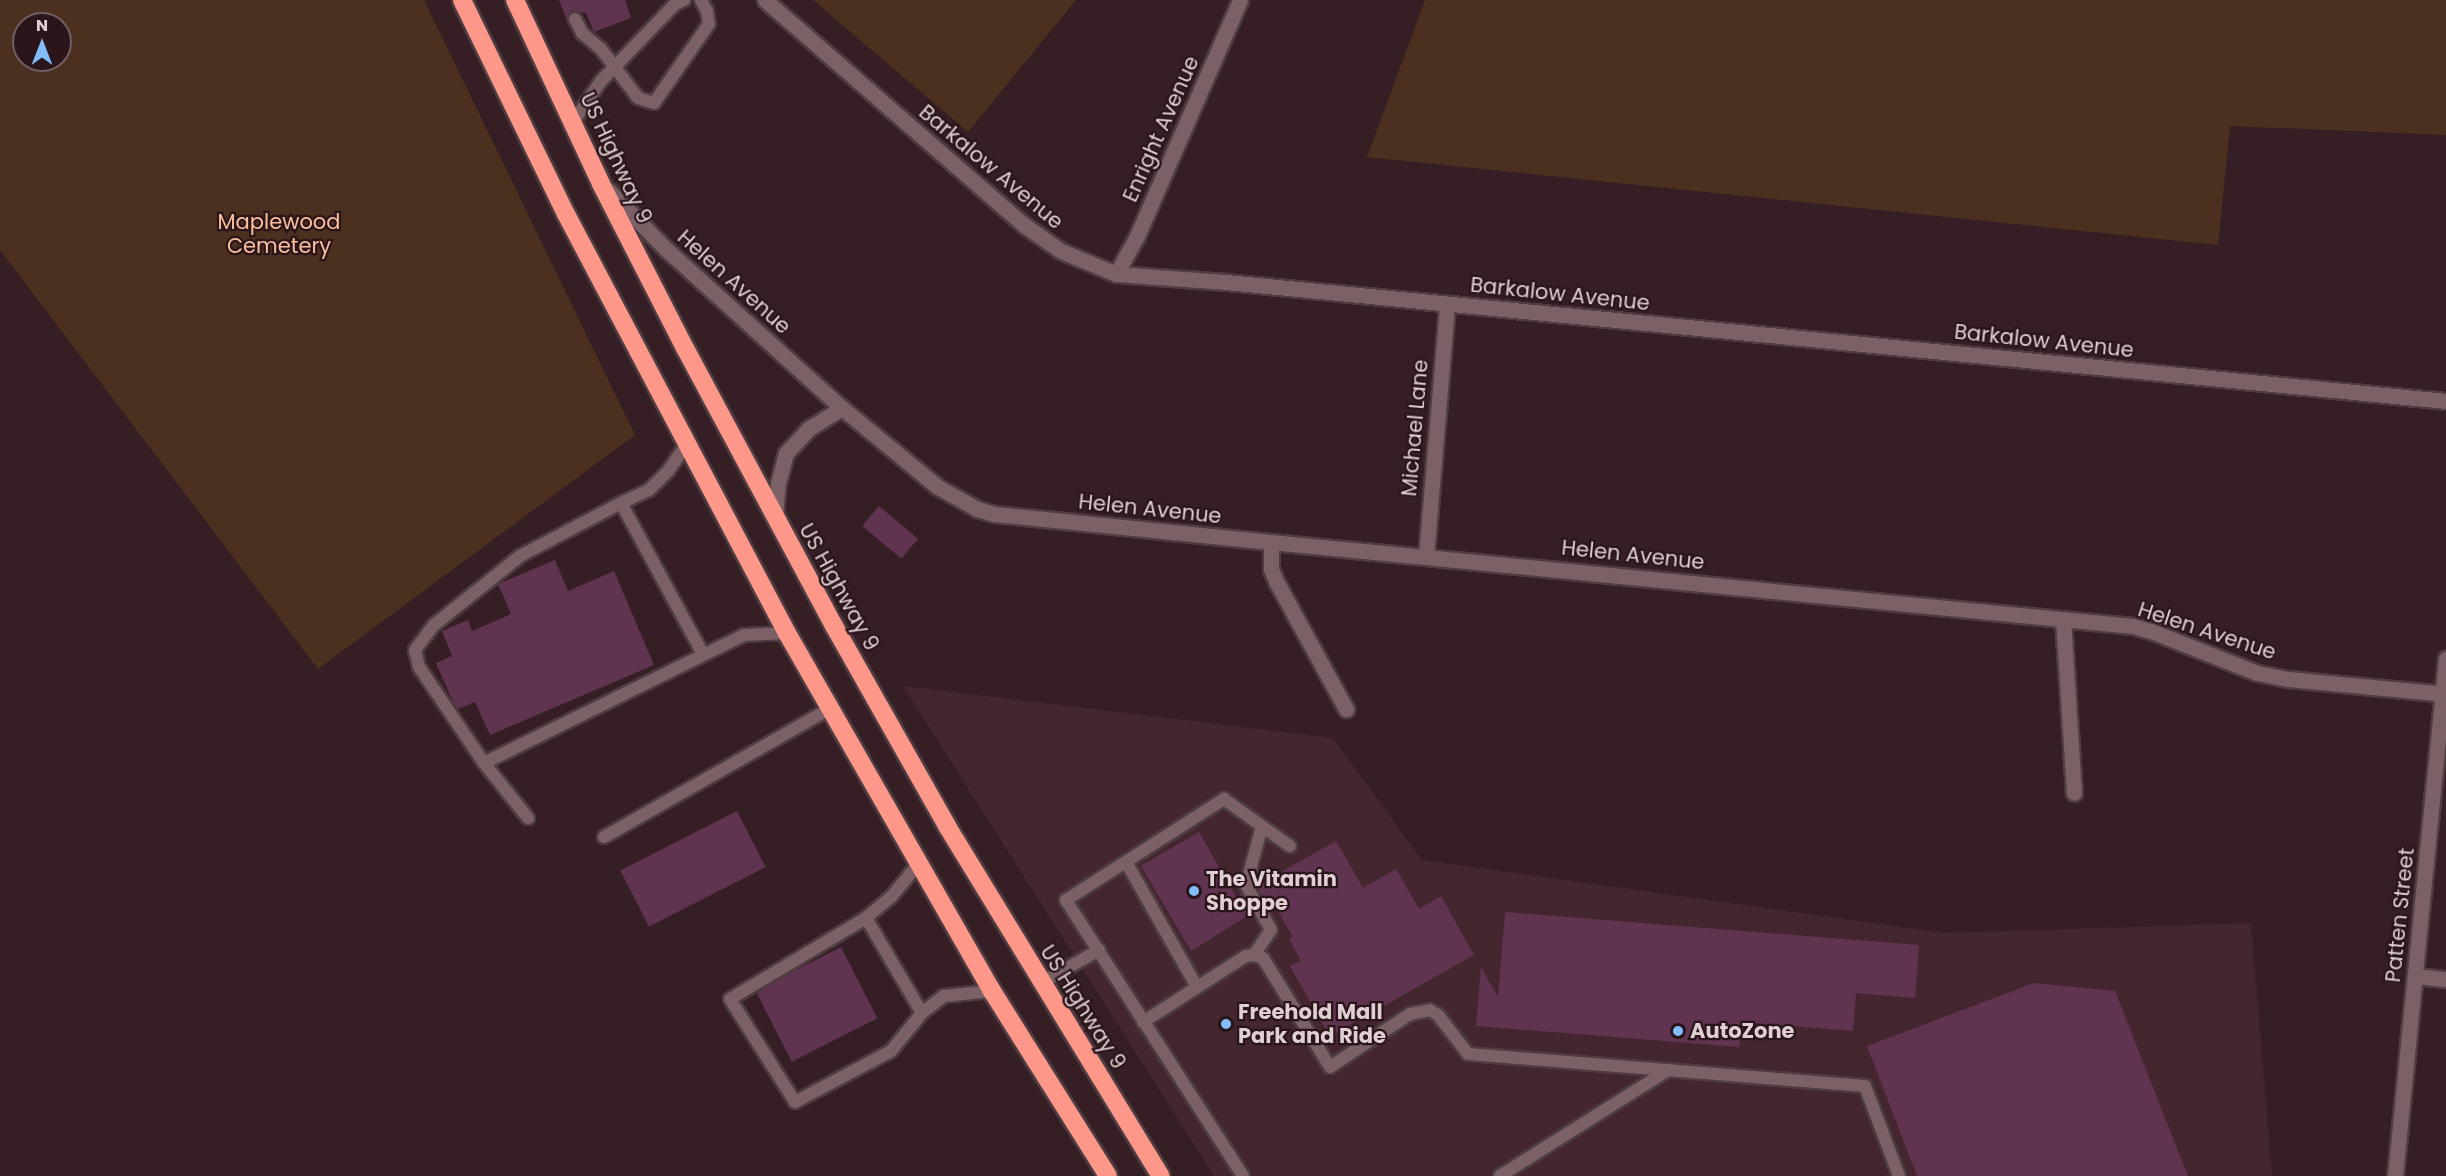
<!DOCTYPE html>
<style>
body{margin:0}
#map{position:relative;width:2446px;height:1176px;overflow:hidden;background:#351f24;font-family:Poppins,sans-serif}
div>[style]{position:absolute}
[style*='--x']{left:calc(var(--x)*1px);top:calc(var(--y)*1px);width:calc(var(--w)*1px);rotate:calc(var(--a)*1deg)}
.built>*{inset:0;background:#44272e}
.green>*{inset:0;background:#4b2f1f}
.building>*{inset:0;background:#603450;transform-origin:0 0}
.roads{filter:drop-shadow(2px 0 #4e3c40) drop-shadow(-2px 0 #4e3c40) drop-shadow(0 2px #4e3c40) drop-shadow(0 -2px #4e3c40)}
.lane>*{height:12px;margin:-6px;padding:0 6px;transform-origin:6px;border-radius:6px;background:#7b6166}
.street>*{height:15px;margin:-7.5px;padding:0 7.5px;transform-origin:7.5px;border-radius:7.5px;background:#7b6166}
.highway>*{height:18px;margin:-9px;padding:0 9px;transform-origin:9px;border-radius:9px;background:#fc9789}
.dots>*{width:16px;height:16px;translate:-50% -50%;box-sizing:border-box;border:3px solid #2a151a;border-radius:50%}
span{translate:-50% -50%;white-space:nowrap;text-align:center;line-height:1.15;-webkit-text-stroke:4.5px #2a151a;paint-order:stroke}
.street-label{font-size:21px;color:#dfcfd2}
.park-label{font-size:21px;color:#fbbf9d}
.poi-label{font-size:21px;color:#dfcfd2;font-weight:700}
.left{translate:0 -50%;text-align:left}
.north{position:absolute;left:12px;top:12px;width:60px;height:60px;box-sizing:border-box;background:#2a151a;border:2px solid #725f64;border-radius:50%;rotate:0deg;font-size:16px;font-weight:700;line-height:24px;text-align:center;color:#dfcfd2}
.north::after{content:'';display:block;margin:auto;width:21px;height:27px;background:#83bcfb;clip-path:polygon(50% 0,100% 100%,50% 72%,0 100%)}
</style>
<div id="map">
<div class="built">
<div style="clip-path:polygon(903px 686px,1333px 738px,1422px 860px,1944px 933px,2251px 923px,2272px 1176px,1214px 1176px)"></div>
</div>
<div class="green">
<div style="clip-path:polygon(evenodd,0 0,424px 0,635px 435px,318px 669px,0 250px,0 0,24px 24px,60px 24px,60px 60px,24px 60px,24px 24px)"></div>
<div style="clip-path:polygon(813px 0,1076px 0,968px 132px)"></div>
<div style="clip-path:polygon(1425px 0,2446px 0,2446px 135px,2230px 126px,2218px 245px,1367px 157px)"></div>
</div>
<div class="building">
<div style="clip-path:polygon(559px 0,625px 0,631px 18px,594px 32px,586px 13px,572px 11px,567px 21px)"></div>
<div style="left:879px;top:506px;width:51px;height:26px;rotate:40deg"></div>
<div style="clip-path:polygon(555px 560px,568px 591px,614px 571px,654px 665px,490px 735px,475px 702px,458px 709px,454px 704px,436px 663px,452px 656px,442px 631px,468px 620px,472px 631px,511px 614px,498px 584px)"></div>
<div style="left:737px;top:811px;width:63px;height:131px;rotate:63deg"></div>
<div style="clip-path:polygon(1199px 832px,1236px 897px,1241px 894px,1252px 913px,1191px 951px,1141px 866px)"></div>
<div style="clip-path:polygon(1336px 841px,1363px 888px,1396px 869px,1419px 909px,1441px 896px,1474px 955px,1330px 1036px,1290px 966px,1301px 961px,1289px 939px,1293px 937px,1272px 901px,1266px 904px,1256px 886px)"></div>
<div style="clip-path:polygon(1505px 912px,1919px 945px,1915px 998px,1856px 993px,1853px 1031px,1741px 1022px,1739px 1047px,1476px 1026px,1481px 967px,1498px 997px)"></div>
<div style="left:841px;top:947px;width:80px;height:96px;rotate:63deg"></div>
<div style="clip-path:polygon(2034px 983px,2115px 991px,2188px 1176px,1917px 1176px,1867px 1046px)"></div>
</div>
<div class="roads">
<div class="lane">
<div style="--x:575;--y:19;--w:16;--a:63"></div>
<div style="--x:582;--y:33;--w:25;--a:40"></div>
<div style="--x:601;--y:49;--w:61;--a:52.9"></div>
<div style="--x:638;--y:98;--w:17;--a:17"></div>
<div style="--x:654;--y:103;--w:96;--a:-55.2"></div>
<div style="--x:709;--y:24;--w:13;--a:-99"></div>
<div style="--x:707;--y:11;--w:13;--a:-119"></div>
<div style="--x:574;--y:121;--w:48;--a:-56"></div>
<div style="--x:601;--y:81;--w:107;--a:-46.1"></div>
<div style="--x:675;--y:4;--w:10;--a:-24"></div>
<div style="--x:621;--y:503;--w:31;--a:-25"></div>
<div style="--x:649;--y:490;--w:27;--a:-45"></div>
<div style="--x:668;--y:471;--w:32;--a:-55"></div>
<div style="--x:484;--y:763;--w:290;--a:-26.2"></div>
<div style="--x:744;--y:635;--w:43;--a:-2.7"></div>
<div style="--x:528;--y:818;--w:70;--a:-128.7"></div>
<div style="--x:484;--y:763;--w:116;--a:-124.1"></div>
<div style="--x:419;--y:667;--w:17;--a:-103"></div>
<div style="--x:415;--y:650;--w:31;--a:-53"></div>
<div style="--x:434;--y:625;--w:110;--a:-38.7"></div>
<div style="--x:520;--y:556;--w:114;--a:-27.7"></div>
<div style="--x:621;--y:503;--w:172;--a:61.5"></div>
<div style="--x:604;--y:837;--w:259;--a:-29.6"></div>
<div style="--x:1126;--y:862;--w:144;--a:60.4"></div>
<div style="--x:919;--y:863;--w:43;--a:129.3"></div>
<div style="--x:892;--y:896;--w:34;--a:140"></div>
<div style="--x:866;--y:918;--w:158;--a:149.2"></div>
<div style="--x:730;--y:999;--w:122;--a:57.7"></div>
<div style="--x:795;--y:1102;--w:109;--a:-28"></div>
<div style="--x:891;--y:1051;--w:49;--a:-50.8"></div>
<div style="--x:922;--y:1013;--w:28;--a:-38"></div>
<div style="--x:944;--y:996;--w:48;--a:-5.9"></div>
<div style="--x:866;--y:918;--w:110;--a:59.5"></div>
<div style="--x:1254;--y:955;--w:30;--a:-56"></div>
<div style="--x:1271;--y:930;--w:51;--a:-119.1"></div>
<div style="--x:1246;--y:885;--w:61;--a:-74.8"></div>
<div style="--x:1041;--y:983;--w:67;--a:-29.6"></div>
<div style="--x:1143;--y:1022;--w:122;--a:-32.7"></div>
<div style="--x:1246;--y:956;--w:8;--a:-7"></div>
<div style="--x:1254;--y:955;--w:9;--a:18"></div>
<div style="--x:1263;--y:958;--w:128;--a:58.4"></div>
<div style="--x:1330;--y:1067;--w:96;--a:-33.5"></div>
<div style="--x:1410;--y:1014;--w:20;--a:-11"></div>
<div style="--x:1430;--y:1010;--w:9;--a:32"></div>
<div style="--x:1438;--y:1015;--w:49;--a:52.4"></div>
<div style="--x:1468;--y:1054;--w:398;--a:4.6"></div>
<div style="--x:1865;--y:1086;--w:96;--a:69.3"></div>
<div style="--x:1243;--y:1176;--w:328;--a:-122.7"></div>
<div style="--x:1066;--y:900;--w:188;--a:-32.6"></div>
<div style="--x:1224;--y:799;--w:81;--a:35.5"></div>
<div style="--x:1500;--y:1176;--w:199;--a:-32.2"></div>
</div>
<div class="street">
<div style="--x:765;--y:0;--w:343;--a:41"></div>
<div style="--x:1024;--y:225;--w:45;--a:35.1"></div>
<div style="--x:1061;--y:251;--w:60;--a:22.7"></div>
<div style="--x:1116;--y:274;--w:110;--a:4.2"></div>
<div style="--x:1226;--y:282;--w:1226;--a:5.57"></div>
<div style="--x:608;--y:190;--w:86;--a:45.5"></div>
<div style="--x:668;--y:251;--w:234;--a:42.1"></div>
<div style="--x:842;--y:408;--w:124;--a:39.5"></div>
<div style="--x:938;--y:487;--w:45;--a:29.4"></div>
<div style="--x:977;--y:509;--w:19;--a:16"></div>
<div style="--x:995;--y:514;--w:277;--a:5.8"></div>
<div style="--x:1271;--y:542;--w:866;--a:5.57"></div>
<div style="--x:2133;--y:626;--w:19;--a:16"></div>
<div style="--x:2151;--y:631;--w:114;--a:21.6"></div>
<div style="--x:2257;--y:673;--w:32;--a:11"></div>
<div style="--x:2288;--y:679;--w:159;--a:5.4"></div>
<div style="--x:1116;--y:274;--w:43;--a:-61.1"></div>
<div style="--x:1137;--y:236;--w:257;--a:-66.4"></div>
<div style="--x:775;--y:516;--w:33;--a:-85"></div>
<div style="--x:778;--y:483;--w:31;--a:-75"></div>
<div style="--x:786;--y:453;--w:33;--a:-47"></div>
<div style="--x:808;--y:429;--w:40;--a:-32"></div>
<div style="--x:1271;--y:542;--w:27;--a:90"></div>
<div style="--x:1271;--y:569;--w:15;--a:67"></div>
<div style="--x:1277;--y:583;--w:144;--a:61.3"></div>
<div style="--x:1426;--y:556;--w:253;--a:-85.2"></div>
<div style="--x:2063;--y:619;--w:174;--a:86.4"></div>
<div style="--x:2415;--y:976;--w:31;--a:6"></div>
<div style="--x:2395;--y:1176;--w:520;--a:-84.37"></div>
</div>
<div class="highway">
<div style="--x:462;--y:0;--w:238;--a:64.1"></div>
<div style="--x:566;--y:214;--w:474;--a:62.2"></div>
<div style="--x:787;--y:633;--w:413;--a:60.2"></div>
<div style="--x:992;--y:991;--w:218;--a:57.9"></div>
<div style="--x:515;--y:0;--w:203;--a:64.9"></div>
<div style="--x:601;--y:184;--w:186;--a:62.9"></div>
<div style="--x:686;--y:350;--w:313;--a:61.8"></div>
<div style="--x:834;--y:626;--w:230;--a:60.5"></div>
<div style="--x:947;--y:826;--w:410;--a:58.6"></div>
</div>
</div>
<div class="dots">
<div style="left:1194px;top:891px;background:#83bcfb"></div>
<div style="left:1226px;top:1024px;background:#83bcfb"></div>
<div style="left:1678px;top:1031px;background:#83bcfb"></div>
</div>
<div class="street-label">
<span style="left:1161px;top:129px;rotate:-66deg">Enright Avenue</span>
<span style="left:616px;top:158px;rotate:65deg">US Highway 9</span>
<span style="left:991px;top:167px;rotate:40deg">Barkalow Avenue</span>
<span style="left:734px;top:282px;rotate:42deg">Helen Avenue</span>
<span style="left:1560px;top:294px;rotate:6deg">Barkalow Avenue</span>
<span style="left:2044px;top:341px;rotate:6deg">Barkalow Avenue</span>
<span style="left:1415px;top:428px;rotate:-85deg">Michael Lane</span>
<span style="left:1150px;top:509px;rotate:6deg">Helen Avenue</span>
<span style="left:1633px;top:555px;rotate:6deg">Helen Avenue</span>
<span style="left:839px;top:587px;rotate:61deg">US Highway 9</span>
<span style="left:2207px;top:631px;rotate:18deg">Helen Avenue</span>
<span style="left:2400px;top:915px;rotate:-84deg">Patten Street</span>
<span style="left:1083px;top:1007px;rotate:58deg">US Highway 9</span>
</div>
<div class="park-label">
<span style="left:279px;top:234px">Maplewood<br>Cemetery</span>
</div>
<div class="poi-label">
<span class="left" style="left:1206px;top:891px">The Vitamin<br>Shoppe</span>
<span class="left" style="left:1238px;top:1024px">Freehold Mall<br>Park and Ride</span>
<span class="left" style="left:1690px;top:1031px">AutoZone</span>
</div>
<div class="north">N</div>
</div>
